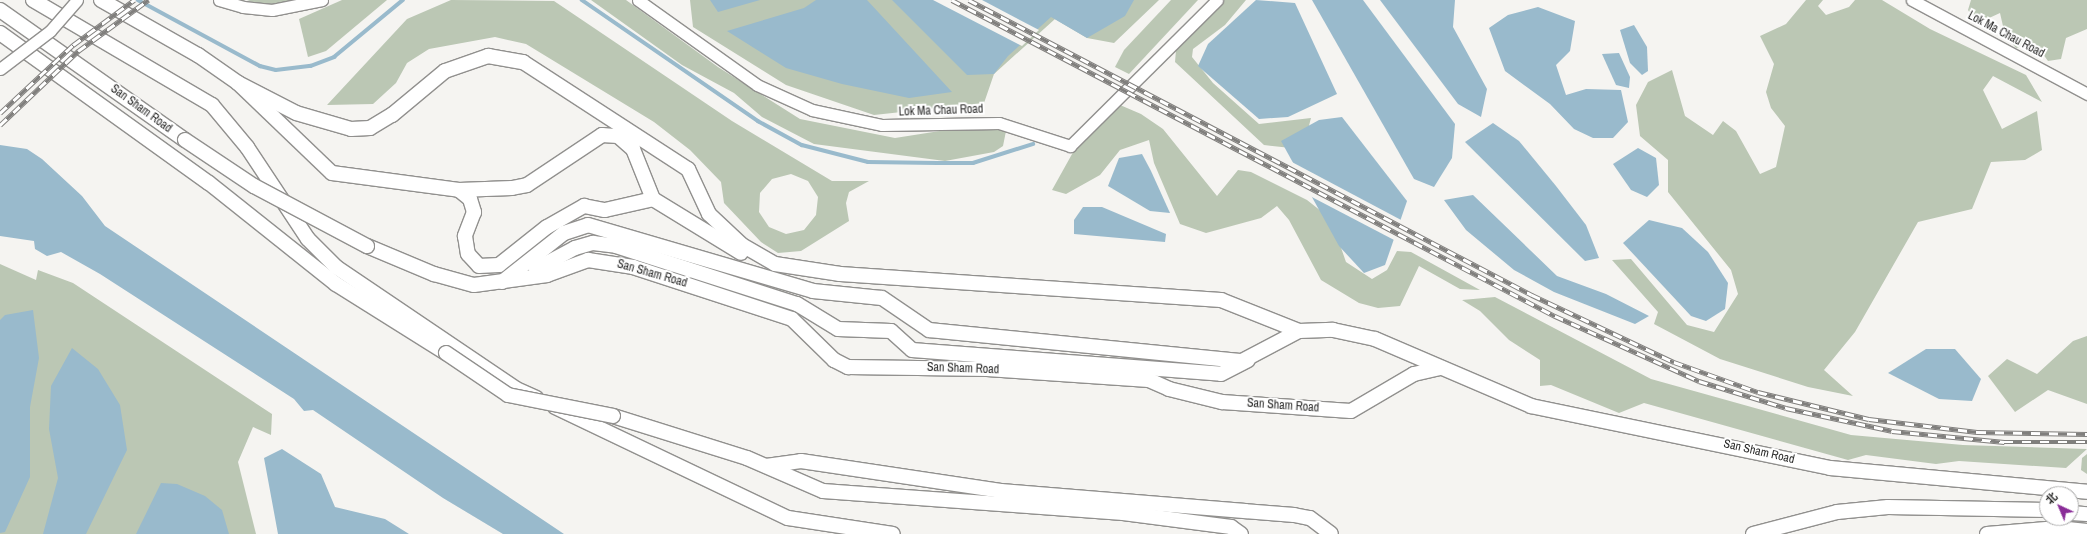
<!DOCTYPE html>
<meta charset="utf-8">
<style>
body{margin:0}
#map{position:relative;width:2087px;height:534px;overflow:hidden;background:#f5f4f1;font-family:"Archivo Narrow","Noto Sans SC",sans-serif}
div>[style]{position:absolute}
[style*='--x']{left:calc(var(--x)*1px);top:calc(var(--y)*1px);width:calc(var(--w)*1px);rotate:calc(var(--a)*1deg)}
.green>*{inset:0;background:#bbc7b4}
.water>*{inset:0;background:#99bacc}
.pier>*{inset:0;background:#f5f4f1}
.stream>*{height:3.5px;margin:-1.75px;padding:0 1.75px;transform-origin:1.75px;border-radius:1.75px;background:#99bacc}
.roads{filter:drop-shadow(1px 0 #91908e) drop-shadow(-1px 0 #91908e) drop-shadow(0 1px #91908e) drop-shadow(0 -1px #91908e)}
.tertiary>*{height:11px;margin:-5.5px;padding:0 5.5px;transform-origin:5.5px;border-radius:5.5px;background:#fff}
.primary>*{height:14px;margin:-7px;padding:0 7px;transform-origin:7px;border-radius:7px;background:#fff}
.rail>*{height:4.5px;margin-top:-2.25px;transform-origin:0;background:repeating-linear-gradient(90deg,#fff 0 9px,#807f7d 0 18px);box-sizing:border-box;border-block:1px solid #807f7d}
.bridges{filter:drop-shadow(1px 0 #91908e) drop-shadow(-1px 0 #91908e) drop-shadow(0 1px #91908e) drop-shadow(0 -1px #91908e)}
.tertiary-bridge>*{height:11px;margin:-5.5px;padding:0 5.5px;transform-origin:5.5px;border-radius:5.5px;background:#fff}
.primary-bridge>*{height:14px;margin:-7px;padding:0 7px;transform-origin:7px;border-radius:7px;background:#fff}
span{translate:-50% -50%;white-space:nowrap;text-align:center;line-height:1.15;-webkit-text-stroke:4px #fff;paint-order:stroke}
.street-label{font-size:12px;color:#2b2b2a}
.north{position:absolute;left:2039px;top:486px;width:40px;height:40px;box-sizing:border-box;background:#fff;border:1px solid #aaa;border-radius:50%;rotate:316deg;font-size:11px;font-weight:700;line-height:16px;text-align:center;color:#2b2b2a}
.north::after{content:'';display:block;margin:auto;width:14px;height:18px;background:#8a2d98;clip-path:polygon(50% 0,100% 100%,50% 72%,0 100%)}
</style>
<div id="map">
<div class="green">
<div style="clip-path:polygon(247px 0,303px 0,264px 6px)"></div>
<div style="clip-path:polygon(342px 0,387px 0,326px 51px,308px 57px,299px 19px)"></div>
<div style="clip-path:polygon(evenodd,451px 0,554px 1px,732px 121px,832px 181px,869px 181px,849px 192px,846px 203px,849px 221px,801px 251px,778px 253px,761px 242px,724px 203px,721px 182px,690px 150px,654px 122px,526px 44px,495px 37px,429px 49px,407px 63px,396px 83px,373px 104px,327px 105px,407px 19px,451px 0,791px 174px,808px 181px,818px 197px,816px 215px,804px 230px,786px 234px,769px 227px,759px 212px,760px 193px,772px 179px,791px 174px)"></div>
<div style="clip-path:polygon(591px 0,626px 0,718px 67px,800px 119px,895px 138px,978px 125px,1006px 131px,1003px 146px,994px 152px,945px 161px,814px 144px,762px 117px,734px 93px,682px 65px)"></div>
<div style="clip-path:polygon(690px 0,1159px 0,1114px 43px,1087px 38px,1055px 19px,994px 74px,984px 103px,874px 115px,786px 85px,693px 27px)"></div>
<div style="clip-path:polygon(1171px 0,1198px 0,1129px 74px,1115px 67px,1124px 50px)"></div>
<div style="clip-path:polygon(1224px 0,1246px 0,1225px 25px,1193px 49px,1192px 57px,1213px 83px,1259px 124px,1311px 118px,1306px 137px,1291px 148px,1264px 145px,1175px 62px,1176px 50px)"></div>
<div style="clip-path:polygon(1806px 0,1823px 0,1818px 6px,1826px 15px,1849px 7px,1855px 0,1882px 0,1930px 29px,2026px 75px,2042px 102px,1993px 76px,1983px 90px,2002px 129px,2037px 111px,2042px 150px,2025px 160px,1991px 162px,1972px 209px,1918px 222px,1855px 332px,1824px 370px,1853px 396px,1808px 387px,1720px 359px,1654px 324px,1658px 312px,1612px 260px,1631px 259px,1687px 325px,1714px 332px,1738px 294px,1731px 270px,1668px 192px,1668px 160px,1640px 136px,1636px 105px,1648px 82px,1672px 70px,1685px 116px,1713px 135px,1723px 121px,1736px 131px,1760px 174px,1776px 167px,1785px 126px,1771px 108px,1766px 92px,1774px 64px,1760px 36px,1786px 24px)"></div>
<div style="clip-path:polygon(1971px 0,2087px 0,2087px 29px,2066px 38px,2061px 59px,2048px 61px,2035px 43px,2016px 48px,2005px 35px,2000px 13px,1976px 24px,1968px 10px)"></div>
<div style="clip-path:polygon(1113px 102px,1141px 114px,1163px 129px,1217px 196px,1238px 170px,1251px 172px,1307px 200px,1331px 219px,1346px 262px,1372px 279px,1387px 270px,1397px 251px,1411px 252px,1480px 290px,1460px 289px,1419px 266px,1400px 306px,1378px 308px,1359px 303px,1321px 280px,1289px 220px,1277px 206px,1261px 218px,1206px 233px,1180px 224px,1154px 163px,1149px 140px,1120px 150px,1100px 175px,1066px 194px,1052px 190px,1091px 120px)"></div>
<div style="clip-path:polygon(0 264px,36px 280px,38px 270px,73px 283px,272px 414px,271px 435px,253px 427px,238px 462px,256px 534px,0 534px)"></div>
<div style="clip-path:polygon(1495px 297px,1651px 379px,1851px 435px,1963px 445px,2087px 449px,2066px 468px,1959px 461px,1936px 464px,1866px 455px,1848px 460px,1644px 403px,1619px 413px,1551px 385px,1540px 386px,1540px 360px,1509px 340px,1480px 311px,1462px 300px)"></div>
<div style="clip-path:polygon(2087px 336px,2087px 404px,2048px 390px,2015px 412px,1988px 376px,2007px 359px,2037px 374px,2073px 341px)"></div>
<div style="clip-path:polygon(2087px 454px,2087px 474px,2081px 470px,2082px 458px)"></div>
</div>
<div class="water">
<div style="clip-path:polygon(710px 0,760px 0,718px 12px)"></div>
<div style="clip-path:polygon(816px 0,867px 0,952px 92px,909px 98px,842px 84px,786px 68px,727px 31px,804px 8px)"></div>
<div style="clip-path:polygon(892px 0,1134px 0,1125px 16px,1087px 38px,1051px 17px,1008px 56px,994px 74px,967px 75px)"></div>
<div style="clip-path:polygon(1256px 0,1295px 3px,1337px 94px,1288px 117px,1259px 119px,1198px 66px,1208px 44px)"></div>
<div style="clip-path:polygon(1312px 0,1363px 0,1455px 124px,1452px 158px,1434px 187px,1414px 179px)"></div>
<div style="clip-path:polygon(1380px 0,1455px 0,1453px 27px,1487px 89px,1481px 117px,1458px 104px)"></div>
<div style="clip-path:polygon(1538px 7px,1575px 21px,1570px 51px,1556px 65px,1566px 95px,1586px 89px,1621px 90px,1628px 122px,1613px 138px,1593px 138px,1574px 129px,1550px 104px,1505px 71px,1489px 28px,1508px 15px)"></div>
<div style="clip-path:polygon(1634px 25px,1647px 47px,1648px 71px,1642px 75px,1630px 63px,1620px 30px)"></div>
<div style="clip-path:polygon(1619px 53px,1630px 77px,1629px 88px,1616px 85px,1602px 54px)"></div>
<div style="clip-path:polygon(1342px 117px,1407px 201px,1385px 265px,1364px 273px,1339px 246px,1281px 141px,1319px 120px)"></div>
<div style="clip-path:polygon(1493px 123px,1519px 141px,1556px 186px,1586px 225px,1599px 258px,1585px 261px,1465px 142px)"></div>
<div style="clip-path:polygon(0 145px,27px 149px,42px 159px,82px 196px,105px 226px,564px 534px,503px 534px,443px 498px,313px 410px,304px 411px,294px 399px,100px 274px,61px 252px,47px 256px,35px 249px,34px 241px,0 236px)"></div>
<div style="clip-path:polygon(1638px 148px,1656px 158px,1659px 185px,1647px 197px,1631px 190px,1613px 164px)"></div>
<div style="clip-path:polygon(1142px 154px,1151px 171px,1170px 213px,1150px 211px,1108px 186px,1119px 158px)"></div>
<div style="clip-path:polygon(1473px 195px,1557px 276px,1606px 294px,1649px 316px,1635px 324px,1554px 292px,1514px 270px,1466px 230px,1444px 200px)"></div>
<div style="clip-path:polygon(1083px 207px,1102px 207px,1166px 234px,1165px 242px,1074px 234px,1074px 220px)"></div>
<div style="clip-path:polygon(1649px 220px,1682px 228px,1708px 252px,1728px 283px,1725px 309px,1706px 321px,1691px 316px,1623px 243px)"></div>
<div style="clip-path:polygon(33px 310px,39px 358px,30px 407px,30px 477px,5px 532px,0 533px,0 320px,5px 315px)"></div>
<div style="clip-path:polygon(72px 348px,98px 369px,120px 405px,127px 450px,86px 534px,43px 534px,58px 478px,49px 429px,51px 386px)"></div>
<div style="clip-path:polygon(1926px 349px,1955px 349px,1981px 379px,1972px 401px,1939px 399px,1888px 373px)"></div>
<div style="clip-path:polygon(282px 449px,321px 474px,335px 507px,385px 519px,409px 534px,278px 534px,264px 458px)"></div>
<div style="clip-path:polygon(161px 483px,177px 484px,205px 496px,222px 510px,229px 534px,136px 534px)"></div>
</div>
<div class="pier">
<div style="clip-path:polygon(933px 0,982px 0,1039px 30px,1022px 46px)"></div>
<div style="clip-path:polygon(1290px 161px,1403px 221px,1396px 241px,1308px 195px)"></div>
</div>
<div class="stream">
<div style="--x:138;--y:0;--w:139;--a:28.4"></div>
<div style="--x:260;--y:66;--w:16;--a:14"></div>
<div style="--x:276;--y:70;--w:35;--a:-7"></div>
<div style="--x:311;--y:66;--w:25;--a:-21"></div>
<div style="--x:334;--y:57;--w:89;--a:-39.6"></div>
<div style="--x:582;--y:0;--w:214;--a:34.5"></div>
<div style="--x:758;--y:121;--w:50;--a:28.6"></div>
<div style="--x:802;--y:145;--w:68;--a:14.4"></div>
<div style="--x:868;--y:162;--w:69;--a:0.8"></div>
<div style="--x:937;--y:163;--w:36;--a:0"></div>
<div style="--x:973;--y:163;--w:63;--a:-17.6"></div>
</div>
<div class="roads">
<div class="tertiary">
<div style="--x:219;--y:0;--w:25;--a:16"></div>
<div style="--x:243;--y:7;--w:29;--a:6"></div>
<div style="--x:272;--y:10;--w:51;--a:-11.3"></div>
<div style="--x:638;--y:0;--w:146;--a:35.5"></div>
<div style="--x:757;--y:85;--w:60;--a:24.4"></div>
<div style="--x:812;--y:110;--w:72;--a:12.1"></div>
<div style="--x:882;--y:125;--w:117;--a:-1"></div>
<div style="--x:999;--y:123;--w:75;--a:17.9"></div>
<div style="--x:1070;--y:146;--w:207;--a:-44.8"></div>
<div style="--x:1912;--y:0;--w:199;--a:28.2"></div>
</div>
<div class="primary">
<div style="--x:33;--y:0;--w:208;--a:30.4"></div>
<div style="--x:212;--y:105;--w:55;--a:50.2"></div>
<div style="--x:247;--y:147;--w:110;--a:56.5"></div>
<div style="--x:308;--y:239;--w:40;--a:45"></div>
<div style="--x:336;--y:267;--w:217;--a:34.1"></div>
<div style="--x:516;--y:389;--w:22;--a:24"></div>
<div style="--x:101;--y:0;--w:112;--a:29.6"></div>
<div style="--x:198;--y:55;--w:49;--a:35"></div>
<div style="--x:238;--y:83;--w:130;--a:43.8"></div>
<div style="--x:332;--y:173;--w:128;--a:7.6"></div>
<div style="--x:459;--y:190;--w:53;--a:-2.2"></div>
<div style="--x:512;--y:188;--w:15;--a:-11"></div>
<div style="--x:527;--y:185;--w:90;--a:-33.7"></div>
<div style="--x:602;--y:135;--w:16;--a:4"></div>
<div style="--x:618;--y:136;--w:20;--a:41"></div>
<div style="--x:633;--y:149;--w:54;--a:68.2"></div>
<div style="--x:0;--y:10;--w:226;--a:35.1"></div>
<div style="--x:0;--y:33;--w:257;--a:35.7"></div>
<div style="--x:209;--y:183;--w:162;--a:38.5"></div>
<div style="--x:336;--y:284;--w:130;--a:32.1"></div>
<div style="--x:238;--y:83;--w:65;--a:27.3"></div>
<div style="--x:296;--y:113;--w:57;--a:16.2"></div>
<div style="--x:351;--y:129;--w:19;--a:-3"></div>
<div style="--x:370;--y:128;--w:26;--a:-31"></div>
<div style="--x:392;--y:115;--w:69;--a:-39.7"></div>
<div style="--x:445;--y:71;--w:46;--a:-19.2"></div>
<div style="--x:488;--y:56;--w:36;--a:10"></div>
<div style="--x:523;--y:62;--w:197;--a:33"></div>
<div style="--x:688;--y:169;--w:50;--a:65"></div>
<div style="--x:709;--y:214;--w:45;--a:43.2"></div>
<div style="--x:742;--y:245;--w:38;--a:30"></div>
<div style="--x:775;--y:264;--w:66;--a:8.7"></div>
<div style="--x:840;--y:274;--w:382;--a:3.9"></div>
<div style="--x:1221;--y:300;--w:84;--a:21.7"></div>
<div style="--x:1299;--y:331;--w:34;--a:-2"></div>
<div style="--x:1333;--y:330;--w:43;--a:12.1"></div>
<div style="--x:1375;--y:339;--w:170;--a:23.2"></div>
<div style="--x:1531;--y:406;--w:305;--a:11.7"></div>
<div style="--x:1830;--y:468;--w:258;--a:5.3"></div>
<div style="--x:459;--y:190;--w:14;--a:39"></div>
<div style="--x:470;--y:199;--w:14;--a:73"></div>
<div style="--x:474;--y:212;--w:26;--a:111"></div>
<div style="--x:465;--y:236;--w:18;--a:81"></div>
<div style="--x:468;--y:254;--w:16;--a:47"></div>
<div style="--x:479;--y:266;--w:20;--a:-3"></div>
<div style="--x:499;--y:265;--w:61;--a:-38.4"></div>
<div style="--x:547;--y:227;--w:43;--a:-29.6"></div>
<div style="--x:584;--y:206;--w:21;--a:11"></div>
<div style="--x:605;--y:210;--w:49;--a:-12.9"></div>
<div style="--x:653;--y:199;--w:103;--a:31.5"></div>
<div style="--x:367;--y:246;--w:73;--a:22.7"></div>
<div style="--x:434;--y:274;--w:41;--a:15.4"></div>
<div style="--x:474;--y:285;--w:74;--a:-7.8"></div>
<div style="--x:547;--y:275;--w:44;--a:-20.1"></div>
<div style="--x:588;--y:260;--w:46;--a:8.8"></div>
<div style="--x:633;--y:267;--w:167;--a:18.1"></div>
<div style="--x:792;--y:319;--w:59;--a:44.3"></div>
<div style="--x:834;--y:360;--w:16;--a:27"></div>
<div style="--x:848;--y:367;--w:139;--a:0.8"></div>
<div style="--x:987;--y:369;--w:162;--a:3.9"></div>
<div style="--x:1149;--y:380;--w:22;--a:24"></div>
<div style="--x:1169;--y:389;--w:55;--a:13.8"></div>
<div style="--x:1222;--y:402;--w:129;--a:4"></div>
<div style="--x:1351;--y:411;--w:73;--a:-30.4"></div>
<div style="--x:1414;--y:374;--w:28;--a:-13"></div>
<div style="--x:536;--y:269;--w:44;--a:-28.3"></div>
<div style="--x:575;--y:248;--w:19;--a:-16"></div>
<div style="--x:593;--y:243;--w:23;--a:7"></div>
<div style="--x:616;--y:246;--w:190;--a:17.8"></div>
<div style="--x:797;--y:304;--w:48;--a:31.4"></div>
<div style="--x:838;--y:329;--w:53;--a:2.2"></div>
<div style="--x:891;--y:331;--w:28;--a:42"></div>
<div style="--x:912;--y:350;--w:310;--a:4.4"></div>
<div style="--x:1221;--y:374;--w:30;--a:-27"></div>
<div style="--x:502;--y:282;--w:79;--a:-38.3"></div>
<div style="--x:564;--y:233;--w:25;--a:-18"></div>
<div style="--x:588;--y:225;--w:234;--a:16.3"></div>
<div style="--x:813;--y:291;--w:69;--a:5.8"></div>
<div style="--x:882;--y:298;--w:57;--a:34.2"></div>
<div style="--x:929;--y:330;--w:315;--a:5.7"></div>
<div style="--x:1242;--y:361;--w:64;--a:-27.8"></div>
<div style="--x:555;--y:407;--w:258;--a:25.5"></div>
<div style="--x:788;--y:518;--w:106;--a:8.7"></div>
<div style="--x:613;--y:416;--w:140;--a:17.4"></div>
<div style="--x:747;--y:458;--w:83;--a:23.5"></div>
<div style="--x:823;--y:491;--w:301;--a:4.2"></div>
<div style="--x:1123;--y:513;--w:109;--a:7.4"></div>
<div style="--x:1231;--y:527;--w:12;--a:35"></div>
<div style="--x:766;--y:466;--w:35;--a:-8"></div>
<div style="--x:801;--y:461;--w:202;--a:8.5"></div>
<div style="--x:1001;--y:491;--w:294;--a:4.7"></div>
<div style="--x:1294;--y:515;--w:16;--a:11"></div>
<div style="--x:1310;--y:518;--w:26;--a:37"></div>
<div style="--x:2071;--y:513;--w:16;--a:4"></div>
<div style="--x:1753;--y:534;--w:87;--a:-14.7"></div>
<div style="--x:1837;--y:512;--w:51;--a:-5.6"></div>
<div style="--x:1888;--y:507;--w:159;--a:1.1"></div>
<div style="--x:1987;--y:534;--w:71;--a:-4.8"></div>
<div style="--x:2058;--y:528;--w:29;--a:6"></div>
</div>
</div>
<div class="rail">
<div style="--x:952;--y:0;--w:681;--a:27.66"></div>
<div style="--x:1555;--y:316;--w:158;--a:24.3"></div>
<div style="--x:1699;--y:381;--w:91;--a:17.2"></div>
<div style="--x:1786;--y:408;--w:108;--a:12.2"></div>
<div style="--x:1892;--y:431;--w:113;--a:5.6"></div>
<div style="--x:2004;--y:442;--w:83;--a:0"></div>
<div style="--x:969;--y:0;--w:636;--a:27.65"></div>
<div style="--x:1532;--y:295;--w:157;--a:25.3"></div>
<div style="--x:1674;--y:362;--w:89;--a:19.7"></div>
<div style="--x:1758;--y:392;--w:114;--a:13.7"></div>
<div style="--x:1869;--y:419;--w:109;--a:6.9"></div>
<div style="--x:1977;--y:432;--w:110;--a:1"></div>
<div style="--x:0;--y:113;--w:100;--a:-43"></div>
<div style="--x:73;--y:45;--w:76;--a:-36.4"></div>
<div style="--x:0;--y:125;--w:108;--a:-43.5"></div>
<div style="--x:78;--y:51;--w:87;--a:-36.1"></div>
</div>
<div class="bridges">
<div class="tertiary-bridge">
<div style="--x:0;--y:69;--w:63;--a:-37.2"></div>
<div style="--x:50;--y:31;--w:41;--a:-48.9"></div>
</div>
<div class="primary-bridge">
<div style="--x:185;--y:140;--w:83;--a:33.7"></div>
<div style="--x:254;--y:186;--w:128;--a:28"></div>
<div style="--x:446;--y:353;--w:75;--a:34.1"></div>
<div style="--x:508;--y:395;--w:107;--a:11.3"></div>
</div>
</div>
<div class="street-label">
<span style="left:2006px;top:35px;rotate:28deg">Lok Ma Chau Road</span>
<span style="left:141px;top:109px;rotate:36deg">San Sham Road</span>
<span style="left:941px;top:111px;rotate:-2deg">Lok Ma Chau Road</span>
<span style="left:652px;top:274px;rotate:16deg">San Sham Road</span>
<span style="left:963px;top:369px;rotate:2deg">San Sham Road</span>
<span style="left:1283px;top:406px;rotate:4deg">San Sham Road</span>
<span style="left:1759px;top:452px;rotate:13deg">San Sham Road</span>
</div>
<div class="north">北</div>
</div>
